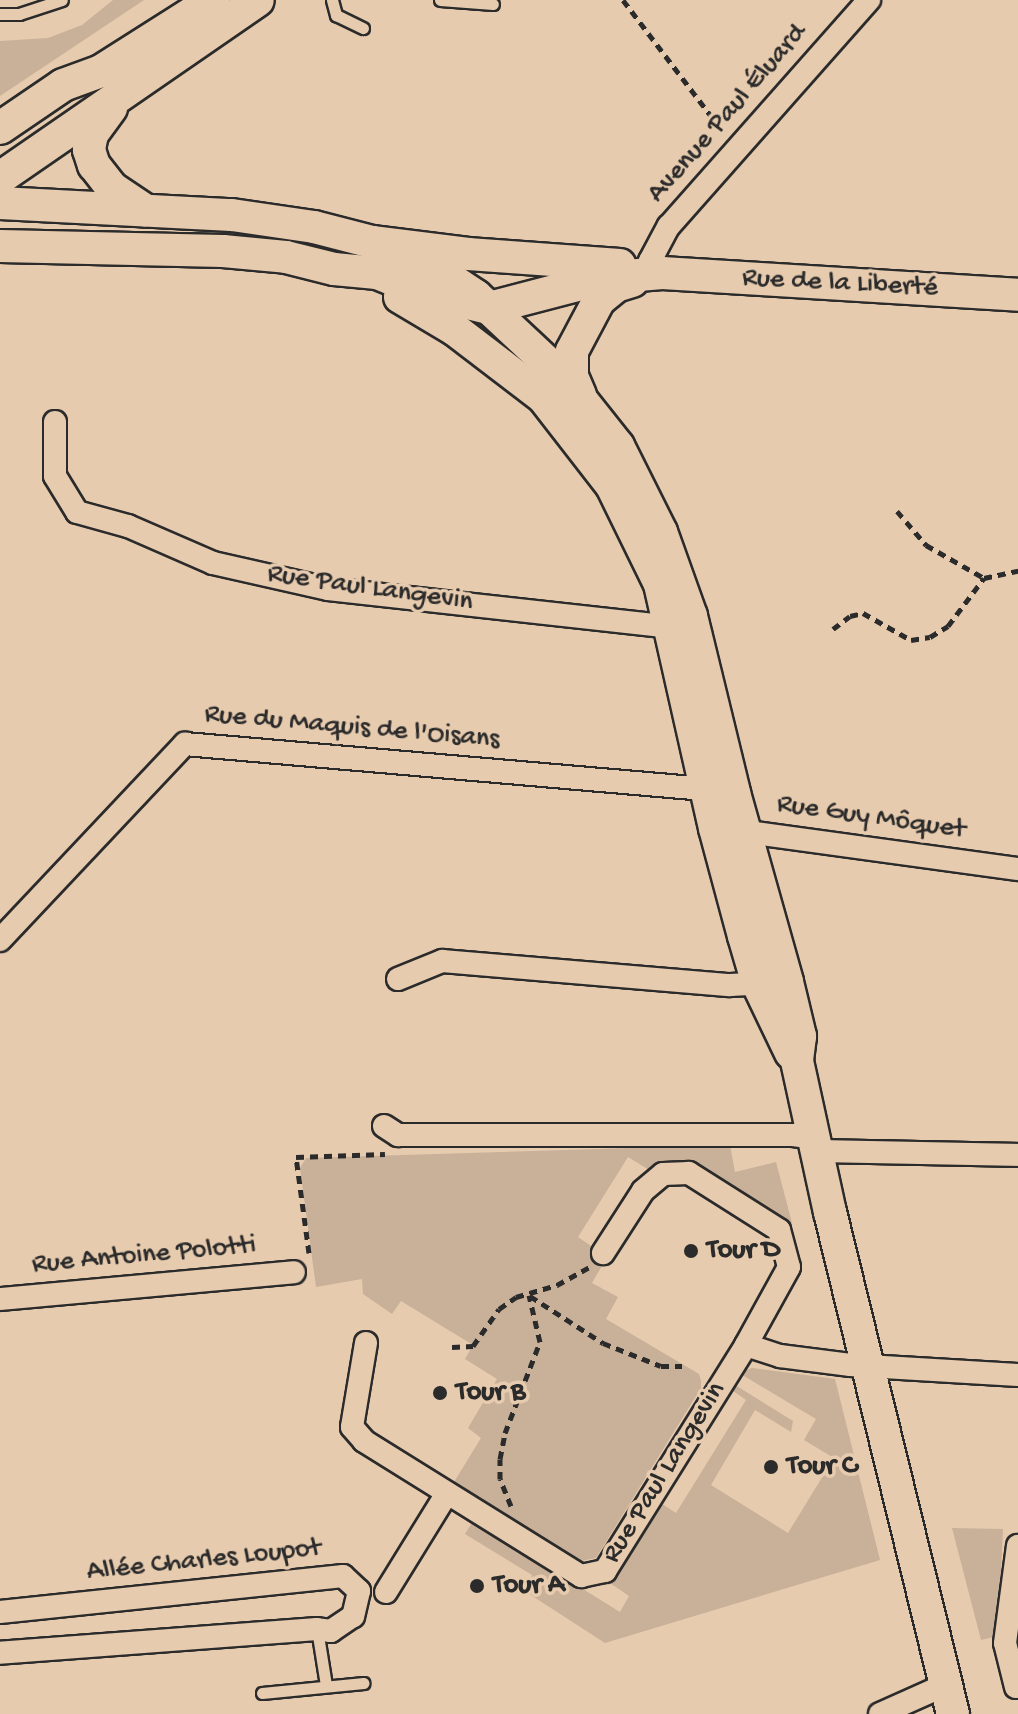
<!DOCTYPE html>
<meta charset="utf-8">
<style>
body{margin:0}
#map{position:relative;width:1018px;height:1714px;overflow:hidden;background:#e7cbae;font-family:"Gochi Hand",sans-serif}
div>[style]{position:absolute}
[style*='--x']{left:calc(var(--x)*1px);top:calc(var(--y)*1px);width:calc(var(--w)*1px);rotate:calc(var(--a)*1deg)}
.green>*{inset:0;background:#c8b099}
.path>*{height:5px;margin-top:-2.5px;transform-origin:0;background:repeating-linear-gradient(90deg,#2b2b2b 0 8px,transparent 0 14px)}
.roads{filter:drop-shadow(2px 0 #2b2b2b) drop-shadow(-2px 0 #2b2b2b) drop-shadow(0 2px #2b2b2b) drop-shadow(0 -2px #2b2b2b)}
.lane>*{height:11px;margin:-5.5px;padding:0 5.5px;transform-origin:5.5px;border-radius:5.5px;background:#e7cbae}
.street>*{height:22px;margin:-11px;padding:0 11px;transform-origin:11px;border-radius:11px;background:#e7cbae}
.secondary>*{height:32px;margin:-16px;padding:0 16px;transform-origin:16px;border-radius:16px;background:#e7cbae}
.dots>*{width:22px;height:22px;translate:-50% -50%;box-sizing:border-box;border:4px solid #e7cbae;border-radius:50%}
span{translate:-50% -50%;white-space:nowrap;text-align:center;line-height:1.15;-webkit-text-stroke:7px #e7cbae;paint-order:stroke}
.street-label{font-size:28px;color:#2b2b2b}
.poi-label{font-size:28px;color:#2b2b2b;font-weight:700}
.left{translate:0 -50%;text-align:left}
</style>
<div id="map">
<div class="green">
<div style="clip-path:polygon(113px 0,144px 0,0 96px,0 41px,48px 38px,82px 25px)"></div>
<div style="clip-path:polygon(730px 1145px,735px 1172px,776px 1162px,792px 1223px,782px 1227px,691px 1168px,654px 1173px,628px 1157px,578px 1237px,607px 1257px,592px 1283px,618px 1297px,606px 1319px,699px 1374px,701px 1381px,701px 1388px,596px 1558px,581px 1561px,454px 1482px,481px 1438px,468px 1428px,497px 1379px,465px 1359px,473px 1345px,401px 1301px,392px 1314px,363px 1294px,362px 1279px,316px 1287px,300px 1168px,306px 1158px)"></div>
<div style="clip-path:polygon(752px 1368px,835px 1379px,880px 1560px,605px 1643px,523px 1590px,532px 1575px,465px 1534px,473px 1521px,620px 1612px,629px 1596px,610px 1583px,659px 1502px,676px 1513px,746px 1400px,729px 1388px,732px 1383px,793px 1421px,791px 1432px,755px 1410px,711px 1485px,788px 1533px,834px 1458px,804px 1440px,816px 1419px,739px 1373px)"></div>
<div style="clip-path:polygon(952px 1528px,1003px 1529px,998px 1636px,981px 1640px)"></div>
</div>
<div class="path">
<div style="--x:623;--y:0;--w:167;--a:52.8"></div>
<div style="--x:897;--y:511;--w:45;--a:49.5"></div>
<div style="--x:926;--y:545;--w:67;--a:29.6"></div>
<div style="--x:833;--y:629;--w:21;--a:-37"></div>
<div style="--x:850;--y:616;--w:13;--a:-13"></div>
<div style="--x:863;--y:613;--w:55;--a:29.4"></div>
<div style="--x:911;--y:640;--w:19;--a:-9"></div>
<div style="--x:930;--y:637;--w:21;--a:-31"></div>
<div style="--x:948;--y:626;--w:60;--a:-53.1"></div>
<div style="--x:984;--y:578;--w:35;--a:-12"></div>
<div style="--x:309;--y:1253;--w:97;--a:-97.7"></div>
<div style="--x:296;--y:1157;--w:89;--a:-1.9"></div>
<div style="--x:530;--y:1296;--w:87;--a:32.8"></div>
<div style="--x:603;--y:1343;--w:62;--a:21.6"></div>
<div style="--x:661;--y:1366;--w:21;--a:0"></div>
<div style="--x:452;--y:1347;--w:21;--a:-3"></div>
<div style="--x:473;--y:1346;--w:45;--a:-54.9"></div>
<div style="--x:499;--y:1309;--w:21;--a:-35"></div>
<div style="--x:516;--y:1297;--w:43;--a:-16.3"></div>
<div style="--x:557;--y:1285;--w:37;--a:-29"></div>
<div style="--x:511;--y:1506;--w:29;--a:-112"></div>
<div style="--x:500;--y:1479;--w:20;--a:-90"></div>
<div style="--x:500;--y:1459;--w:26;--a:-79"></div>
<div style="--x:505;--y:1433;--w:97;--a:-69"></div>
<div style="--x:540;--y:1342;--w:48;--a:-103.2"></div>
</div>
<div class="roads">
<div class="lane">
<div style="--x:332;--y:0;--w:16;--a:75"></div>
<div style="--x:336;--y:15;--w:30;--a:26"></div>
<div style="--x:440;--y:0;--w:53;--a:4.3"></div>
<div style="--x:0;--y:14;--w:19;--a:0"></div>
<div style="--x:19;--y:14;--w:45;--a:-18"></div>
<div style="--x:317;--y:1629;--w:57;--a:80.9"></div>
<div style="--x:262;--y:1693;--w:102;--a:-5.6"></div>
</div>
<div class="street">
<div style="--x:645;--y:276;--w:16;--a:-72"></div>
<div style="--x:650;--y:261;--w:40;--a:-62"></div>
<div style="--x:669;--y:226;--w:302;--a:-48.5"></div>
<div style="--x:55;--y:422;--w:54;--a:90"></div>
<div style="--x:55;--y:476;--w:42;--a:58.6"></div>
<div style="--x:77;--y:512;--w:53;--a:15.4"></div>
<div style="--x:128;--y:526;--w:93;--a:23.5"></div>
<div style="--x:213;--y:563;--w:118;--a:12.7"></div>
<div style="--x:328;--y:589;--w:346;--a:6.3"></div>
<div style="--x:672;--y:627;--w:9;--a:-32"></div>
<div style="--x:733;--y:830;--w:288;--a:7.8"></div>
<div style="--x:0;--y:940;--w:270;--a:-46.7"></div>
<div style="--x:185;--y:744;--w:533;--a:4.95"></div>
<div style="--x:398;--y:979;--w:48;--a:-22.2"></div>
<div style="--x:442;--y:961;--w:289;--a:4.8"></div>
<div style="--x:730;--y:985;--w:39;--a:-3"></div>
<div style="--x:384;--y:1126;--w:17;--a:33"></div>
<div style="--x:398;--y:1135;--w:395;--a:0"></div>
<div style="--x:793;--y:1135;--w:21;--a:8"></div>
<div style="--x:817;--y:1151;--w:201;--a:1.1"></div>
<div style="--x:0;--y:1299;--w:295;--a:-5.2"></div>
<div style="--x:366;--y:1343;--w:85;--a:99.5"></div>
<div style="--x:352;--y:1427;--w:18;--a:49"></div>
<div style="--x:364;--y:1441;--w:256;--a:31.9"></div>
<div style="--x:581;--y:1576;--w:25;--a:-12"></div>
<div style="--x:605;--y:1571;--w:266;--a:-58"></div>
<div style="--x:746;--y:1345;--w:89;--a:-61.1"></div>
<div style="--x:789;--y:1267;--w:38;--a:-105"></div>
<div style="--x:779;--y:1230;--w:107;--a:-147.7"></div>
<div style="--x:689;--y:1173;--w:26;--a:178"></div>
<div style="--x:663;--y:1174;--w:26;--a:140"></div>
<div style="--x:643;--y:1191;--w:74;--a:122.8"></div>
<div style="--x:746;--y:1345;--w:36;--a:18"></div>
<div style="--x:780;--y:1356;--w:71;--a:7.3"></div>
<div style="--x:850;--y:1365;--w:168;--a:3.4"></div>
<div style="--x:386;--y:1592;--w:114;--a:-58.3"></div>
<div style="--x:0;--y:1612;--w:345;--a:-6"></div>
<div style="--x:343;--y:1576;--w:22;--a:43"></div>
<div style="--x:359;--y:1591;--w:26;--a:103"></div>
<div style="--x:353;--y:1616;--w:27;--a:146"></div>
<div style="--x:331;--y:1631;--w:14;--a:-172"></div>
<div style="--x:317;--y:1629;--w:318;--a:175.7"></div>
<div style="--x:1016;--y:1687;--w:45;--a:-104"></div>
<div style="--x:1005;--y:1643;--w:98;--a:-82.4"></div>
<div style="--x:880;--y:1714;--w:71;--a:-24"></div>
</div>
<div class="secondary">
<div style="--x:111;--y:108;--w:32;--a:126"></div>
<div style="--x:92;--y:134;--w:16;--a:101"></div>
<div style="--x:89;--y:150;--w:16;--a:72"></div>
<div style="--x:94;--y:165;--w:29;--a:52"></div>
<div style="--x:112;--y:188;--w:40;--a:34"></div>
<div style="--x:0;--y:128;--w:76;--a:-34.3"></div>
<div style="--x:63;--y:85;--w:40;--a:-20.2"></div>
<div style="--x:101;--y:71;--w:133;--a:-32.4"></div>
<div style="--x:0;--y:178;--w:313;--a:-34.6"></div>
<div style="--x:0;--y:203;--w:232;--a:3"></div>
<div style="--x:232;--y:215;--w:83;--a:8.3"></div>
<div style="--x:314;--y:227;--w:60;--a:14.5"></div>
<div style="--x:372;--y:242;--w:97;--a:7.1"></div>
<div style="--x:468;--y:254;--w:152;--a:4.1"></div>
<div style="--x:372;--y:242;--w:74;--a:23.8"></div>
<div style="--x:440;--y:272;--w:43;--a:33.7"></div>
<div style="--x:476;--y:296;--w:120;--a:43"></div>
<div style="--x:564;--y:378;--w:87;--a:51.5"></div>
<div style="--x:618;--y:446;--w:96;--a:63.4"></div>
<div style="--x:661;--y:532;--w:89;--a:70.3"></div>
<div style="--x:691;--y:616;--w:182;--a:76.3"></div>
<div style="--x:734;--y:793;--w:196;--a:74.3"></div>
<div style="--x:787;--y:982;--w:56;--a:76.5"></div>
<div style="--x:800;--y:1036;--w:25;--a:97"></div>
<div style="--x:797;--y:1061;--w:155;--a:77.7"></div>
<div style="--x:830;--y:1212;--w:517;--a:76.23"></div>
<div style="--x:0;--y:246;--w:223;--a:1.3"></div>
<div style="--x:223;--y:251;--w:63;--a:5.4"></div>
<div style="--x:286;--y:257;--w:49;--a:14"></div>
<div style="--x:334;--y:269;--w:43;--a:5.3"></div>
<div style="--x:377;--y:273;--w:53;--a:22.2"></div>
<div style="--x:426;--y:293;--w:65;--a:13.4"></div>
<div style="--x:489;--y:308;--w:119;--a:-14.6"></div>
<div style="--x:604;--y:278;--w:58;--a:-4.9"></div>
<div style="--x:662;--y:273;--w:357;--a:3.5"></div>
<div style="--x:400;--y:297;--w:63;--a:30.7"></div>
<div style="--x:454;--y:329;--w:112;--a:37.4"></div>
<div style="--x:543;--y:397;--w:113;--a:52.2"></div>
<div style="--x:612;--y:486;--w:109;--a:63.9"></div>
<div style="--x:660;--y:584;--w:250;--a:77.3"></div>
<div style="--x:715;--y:828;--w:112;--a:75"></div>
<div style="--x:744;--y:936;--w:50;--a:73.7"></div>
<div style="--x:758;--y:984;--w:76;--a:64.4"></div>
<div style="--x:580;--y:395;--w:21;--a:-113"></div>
<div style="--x:572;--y:376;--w:25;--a:-90"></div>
<div style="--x:572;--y:351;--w:58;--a:-62.1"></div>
<div style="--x:599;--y:300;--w:22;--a:-39"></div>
<div style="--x:616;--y:286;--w:17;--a:-17"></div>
</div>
</div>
<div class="dots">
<div style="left:691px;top:1251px;background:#2b2b2b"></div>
<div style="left:440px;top:1393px;background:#2b2b2b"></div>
<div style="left:771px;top:1467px;background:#2b2b2b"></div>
<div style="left:477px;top:1586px;background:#2b2b2b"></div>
</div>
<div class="street-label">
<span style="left:728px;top:114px;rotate:-49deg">Avenue Paul Éluard</span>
<span style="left:840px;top:284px;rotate:3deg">Rue de la Liberté</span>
<span style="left:370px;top:589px;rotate:8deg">Rue Paul Langevin</span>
<span style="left:352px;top:728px;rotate:5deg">Rue du Maquis de l'Oisans</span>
<span style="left:871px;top:818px;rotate:8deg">Rue Guy Môquet</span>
<span style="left:144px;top:1256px;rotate:-5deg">Rue Antoine Polotti</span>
<span style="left:665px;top:1473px;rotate:-58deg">Rue Paul Langevin</span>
<span style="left:204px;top:1561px;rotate:-6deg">Allée Charles Loupot</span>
</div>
<div class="poi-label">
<span class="left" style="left:707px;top:1251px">Tour D</span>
<span class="left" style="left:456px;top:1393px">Tour B</span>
<span class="left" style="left:787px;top:1467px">Tour C</span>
<span class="left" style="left:493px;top:1586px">Tour A</span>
</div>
</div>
